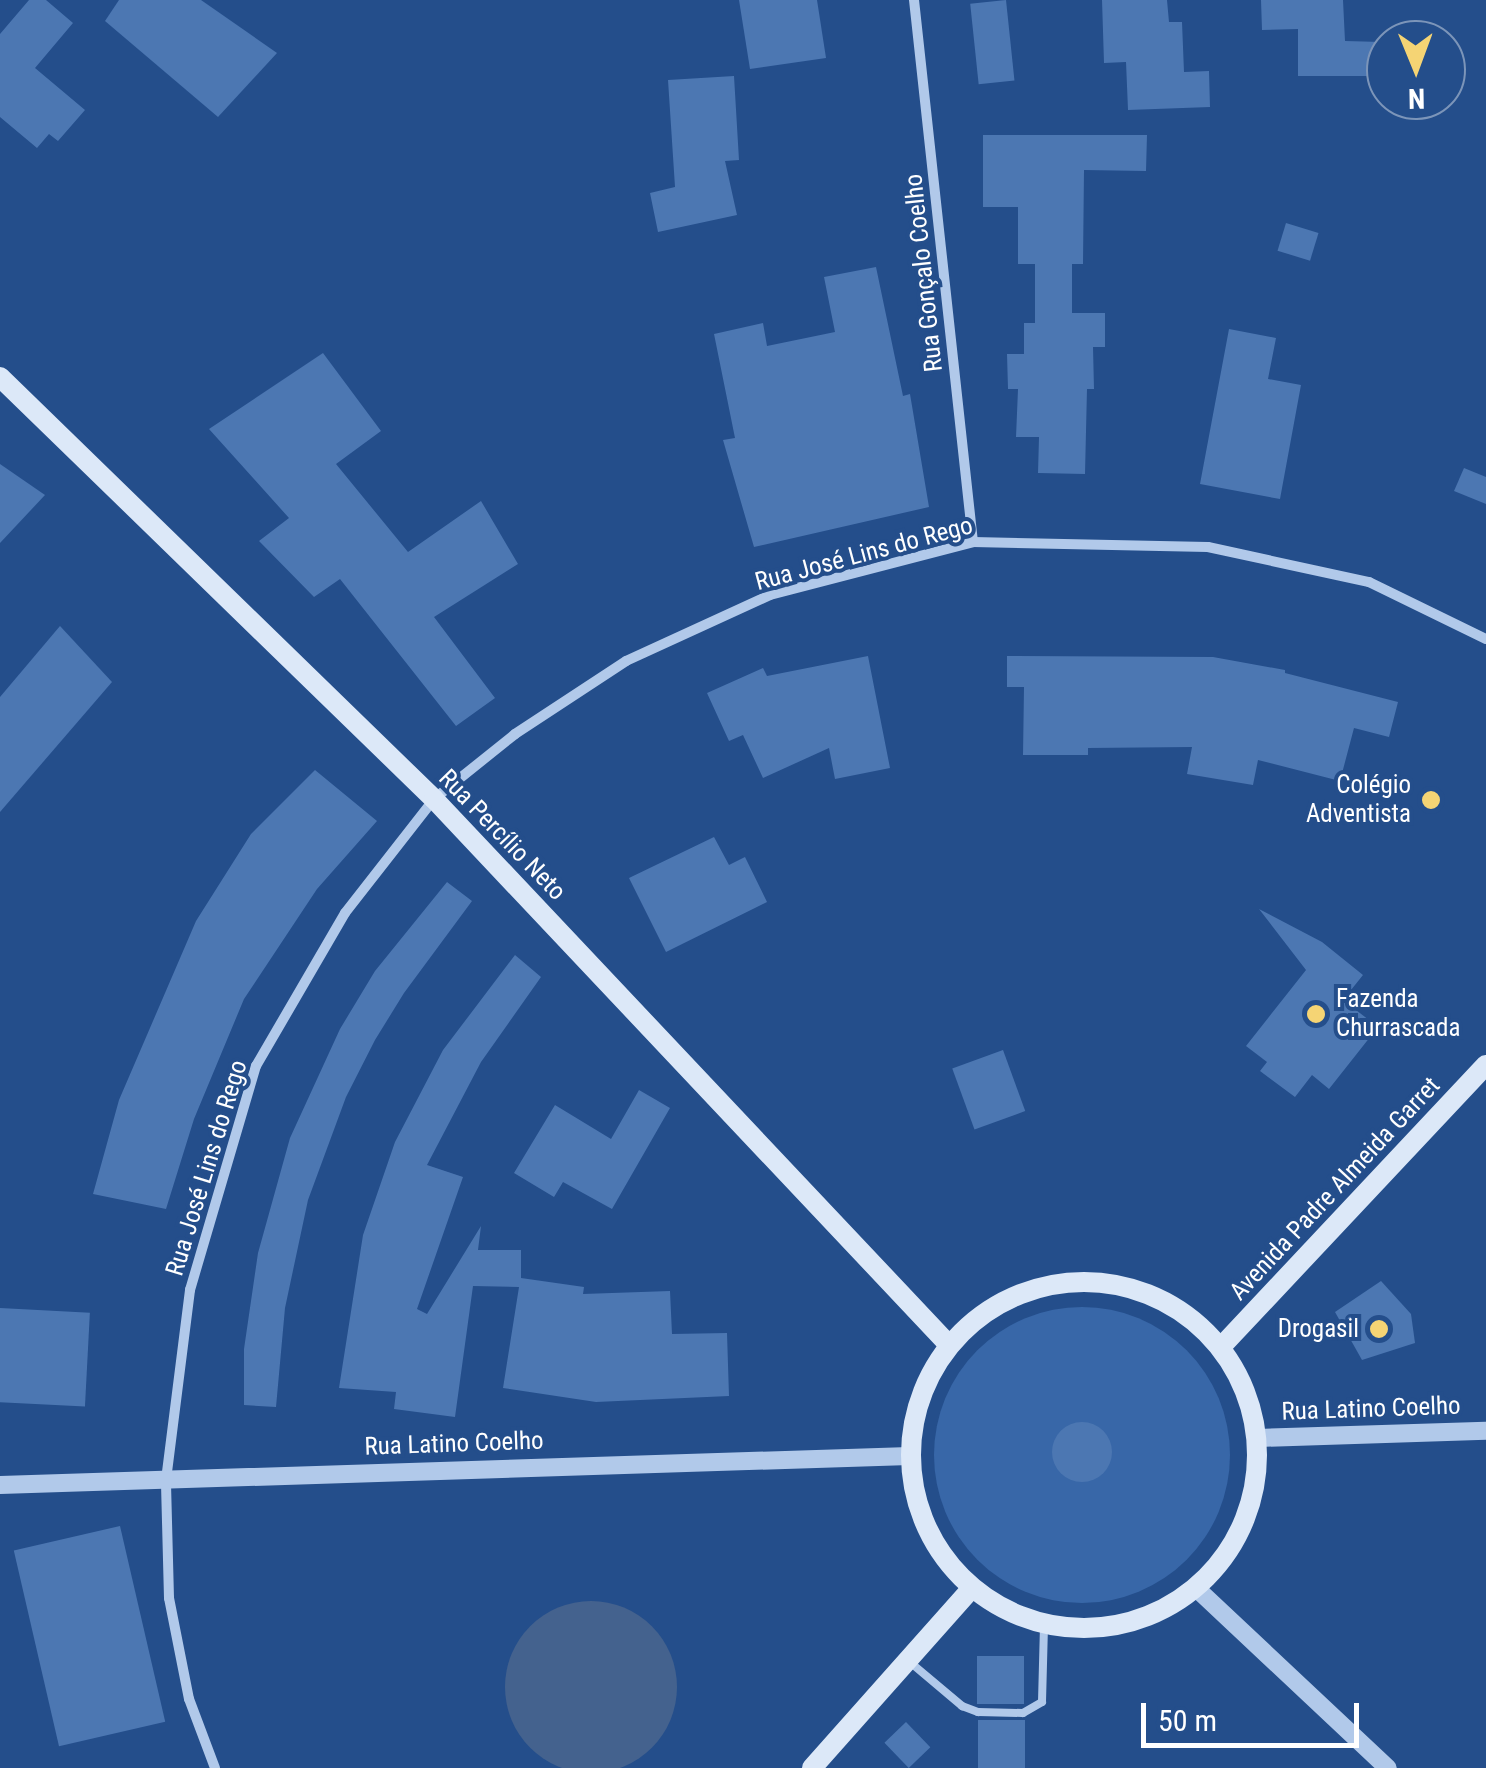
<!DOCTYPE html>
<meta charset="utf-8">
<style>
body{margin:0}
#map{position:relative;width:1486px;height:1768px;overflow:hidden;background:#244e8b;font-family:"Roboto Condensed",sans-serif}
div>[style]{position:absolute}
[style*='--x']{left:calc(var(--x)*1px);top:calc(var(--y)*1px);width:calc(var(--w)*1px);rotate:calc(var(--a)*1deg)}
.green>*{inset:0;background:#3867a8}
.round{border-radius:50%}
.water>*{inset:0;background:#44628e}
.building>*{inset:0;background:#4c77b2;transform-origin:0 0}
.service>*{height:8px;margin:-4px;padding:0 4px;transform-origin:4px;border-radius:4px;background:#b1c9ea}
.minor>*{height:10px;margin:-5px;padding:0 5px;transform-origin:5px;border-radius:5px;background:#b1c9ea}
.tertiary>*{height:18px;margin:-9px;padding:0 9px;transform-origin:9px;border-radius:9px;background:#b1c9ea}
.secondary>*{height:20px;margin:-10px;padding:0 10px;transform-origin:10px;border-radius:10px;background:#dce8f8}
.secondary>.ring{margin:-10px;padding:0;box-sizing:content-box;background:none;border:20px solid #dce8f8;border-radius:50%}
.dots>*{width:28px;height:28px;translate:-50% -50%;box-sizing:border-box;border:5px solid #244e8b;border-radius:50%}
span{translate:-50% -50%;white-space:nowrap;text-align:center;line-height:1.15;-webkit-text-stroke:8px #244e8b;paint-order:stroke}
.street-label{font-size:25px;color:#fff}
.poi-label{font-size:25px;color:#fff}
.right{translate:-100% -50%;text-align:right}
.left{translate:0 -50%;text-align:left}
.north{position:absolute;left:1366px;top:20px;width:100px;height:100px;box-sizing:border-box;background:#244e8b;border:2px solid #7c95b9;border-radius:50%;rotate:179deg;font-size:28px;font-weight:700;line-height:40px;text-align:center;color:#fff}
.north::after{content:'';display:block;margin:auto;width:35px;height:45px;background:#f5d474;clip-path:polygon(50% 0,100% 100%,50% 72%,0 100%)}
.scale{position:absolute;left:1141px;top:1703px;width:218px;height:45px;box-sizing:border-box;border:5px solid #fff;border-top:0;padding-left:12px;font-size:30px;line-height:35px;white-space:nowrap;color:#fff;-webkit-text-stroke:8px #244e8b;paint-order:stroke}
</style>
<div id="map">
<div class="green">
<div class="round" style="left:934px;top:1307px;width:296px;height:296px"></div>
</div>
<div class="water">
<div class="round" style="left:505px;top:1601px;width:172px;height:172px"></div>
</div>
<div class="building">
<div style="clip-path:polygon(29px 0,46px 0,73px 23px,35px 68px,85px 110px,58px 141px,49px 134px,37px 148px,0 117px,0 34px)"></div>
<div style="clip-path:polygon(119px 0,201px 0,277px 53px,218px 117px,105px 21px)"></div>
<div style="clip-path:polygon(739px 0,817px 0,826px 58px,750px 69px)"></div>
<div style="left:1006px;top:0;width:81px;height:36px;rotate:84deg"></div>
<div style="clip-path:polygon(1102px 0,1167px 0,1169px 22px,1182px 22px,1184px 72px,1209px 71px,1210px 107px,1128px 110px,1126px 62px,1104px 63px)"></div>
<div style="clip-path:polygon(1261px 0,1343px 0,1345px 41px,1382px 42px,1382px 76px,1298px 76px,1298px 29px,1262px 30px)"></div>
<div style="clip-path:polygon(734px 76px,739px 160px,725px 161px,737px 215px,658px 232px,650px 193px,675px 187px,668px 80px)"></div>
<div style="clip-path:polygon(983px 135px,1147px 135px,1146px 171px,1084px 170px,1083px 264px,1072px 264px,1072px 313px,1105px 313px,1105px 347px,1093px 347px,1094px 389px,1087px 389px,1085px 474px,1038px 473px,1039px 437px,1016px 437px,1018px 389px,1008px 389px,1007px 354px,1024px 354px,1024px 323px,1035px 323px,1035px 264px,1018px 264px,1018px 207px,983px 207px)"></div>
<div style="left:1286px;top:223px;width:34px;height:29px;rotate:17deg"></div>
<div style="clip-path:polygon(876px 267px,903px 396px,910px 394px,929px 507px,754px 547px,723px 440px,735px 438px,714px 334px,763px 323px,767px 346px,835px 332px,824px 277px)"></div>
<div style="clip-path:polygon(1229px 329px,1276px 338px,1268px 379px,1301px 385px,1280px 499px,1200px 484px)"></div>
<div style="clip-path:polygon(323px 353px,381px 431px,336px 464px,408px 552px,481px 501px,518px 564px,434px 617px,495px 698px,456px 726px,340px 579px,314px 597px,259px 541px,289px 518px,209px 429px)"></div>
<div style="clip-path:polygon(0 464px,45px 495px,0 543px)"></div>
<div style="clip-path:polygon(1464px 468px,1486px 477px,1486px 504px,1454px 491px)"></div>
<div style="clip-path:polygon(60px 626px,112px 682px,0 812px,0 697px)"></div>
<div style="clip-path:polygon(868px 656px,890px 768px,835px 779px,829px 748px,763px 778px,743px 735px,729px 741px,707px 693px,763px 668px,767px 676px)"></div>
<div style="clip-path:polygon(1007px 656px,1213px 657px,1285px 670px,1285px 673px,1398px 702px,1389px 737px,1354px 728px,1340px 781px,1258px 760px,1253px 785px,1187px 774px,1192px 747px,1088px 748px,1088px 755px,1023px 755px,1024px 687px,1007px 687px)"></div>
<div style="clip-path:polygon(315px 770px,377px 821px,317px 889px,244px 999px,194px 1119px,166px 1209px,93px 1194px,119px 1100px,196px 921px,251px 834px)"></div>
<div style="clip-path:polygon(714px 837px,729px 865px,745px 857px,767px 902px,666px 952px,629px 878px)"></div>
<div style="clip-path:polygon(447px 882px,472px 901px,404px 993px,375px 1040px,346px 1097px,308px 1200px,285px 1308px,276px 1407px,244px 1405px,244px 1349px,258px 1253px,290px 1138px,340px 1029px,375px 971px)"></div>
<div style="clip-path:polygon(1259px 909px,1322px 942px,1363px 975px,1343px 1000px,1378px 1027px,1329px 1089px,1312px 1075px,1295px 1097px,1260px 1071px,1267px 1062px,1246px 1046px,1306px 970px)"></div>
<div style="clip-path:polygon(515px 955px,541px 977px,481px 1062px,427px 1165px,463px 1177px,417px 1309px,427px 1314px,481px 1226px,478px 1250px,521px 1250px,521px 1278px,584px 1287px,583px 1294px,670px 1291px,672px 1334px,727px 1333px,729px 1396px,596px 1402px,503px 1388px,519px 1287px,473px 1286px,455px 1417px,394px 1409px,396px 1392px,339px 1388px,363px 1235px,395px 1142px,443px 1050px)"></div>
<div style="left:1003px;top:1050px;width:65px;height:54px;rotate:70deg"></div>
<div style="clip-path:polygon(639px 1090px,670px 1108px,612px 1209px,563px 1182px,554px 1197px,514px 1173px,555px 1105px,611px 1139px)"></div>
<div style="clip-path:polygon(1381px 1281px,1411px 1314px,1415px 1343px,1362px 1360px,1335px 1312px)"></div>
<div style="left:0;top:1308px;width:90px;height:94px;rotate:3deg"></div>
<div class="round" style="left:1052px;top:1422px;width:60px;height:60px"></div>
<div style="left:120px;top:1526px;width:201px;height:109px;rotate:77deg"></div>
<div style="left:977px;top:1656px;width:47px;height:48px"></div>
<div style="left:978px;top:1720px;width:47px;height:48px"></div>
<div style="left:906px;top:1722px;width:35px;height:30px;rotate:46deg"></div>
</div>
<div class="service">
<div style="--x:911;--y:1663;--w:67;--a:40.1"></div>
<div style="--x:962;--y:1706;--w:17;--a:21"></div>
<div style="--x:978;--y:1712;--w:45;--a:1.3"></div>
<div style="--x:1023;--y:1713;--w:22;--a:-30"></div>
<div style="--x:1042;--y:1702;--w:79;--a:-88.5"></div>
</div>
<div class="minor">
<div style="--x:914;--y:0;--w:545;--a:83.79"></div>
<div style="--x:215;--y:1768;--w:74;--a:-110.6"></div>
<div style="--x:189;--y:1699;--w:103;--a:-101.2"></div>
<div style="--x:169;--y:1598;--w:118;--a:-91.5"></div>
<div style="--x:166;--y:1480;--w:192;--a:-82.8"></div>
<div style="--x:190;--y:1290;--w:234;--a:-73.6"></div>
<div style="--x:256;--y:1066;--w:177;--a:-59.8"></div>
<div style="--x:345;--y:913;--w:145;--a:-52"></div>
<div style="--x:434;--y:799;--w:104;--a:-38.7"></div>
<div style="--x:515;--y:734;--w:133;--a:-33.3"></div>
<div style="--x:626;--y:661;--w:158;--a:-24.6"></div>
<div style="--x:770;--y:595;--w:210;--a:-14.6"></div>
<div style="--x:973;--y:542;--w:235;--a:1.2"></div>
<div style="--x:1208;--y:547;--w:165;--a:12.3"></div>
<div style="--x:1369;--y:582;--w:130;--a:26"></div>
</div>
<div class="tertiary">
<div style="--x:1258;--y:1438;--w:228;--a:-1.8"></div>
<div style="--x:0;--y:1485;--w:910;--a:-1.83"></div>
<div style="--x:1196;--y:1588;--w:263;--a:43.2"></div>
</div>
<div class="secondary">
<div style="--x:0;--y:377;--w:605;--a:44.2"></div>
<div style="--x:434;--y:799;--w:751;--a:46.67"></div>
<div class="ring" style="left:911px;top:1282px;width:326px;height:326px"></div>
<div style="--x:1221;--y:1347;--w:387;--a:-46.8"></div>
<div style="--x:812;--y:1768;--w:241;--a:-48.4"></div>
</div>
<div class="dots">
<div style="left:1431px;top:800px;background:#f5d474"></div>
<div style="left:1316px;top:1014px;background:#f5d474"></div>
<div style="left:1379px;top:1329px;background:#f5d474"></div>
</div>
<div class="street-label">
<span style="left:924px;top:273px;rotate:-96deg">Rua Gonçalo Coelho</span>
<span style="left:864px;top:554px;rotate:-15deg">Rua José Lins do Rego</span>
<span style="left:502px;top:835px;rotate:46deg">Rua Percílio Neto</span>
<span style="left:207px;top:1168px;rotate:-73deg">Rua José Lins do Rego</span>
<span style="left:1335px;top:1189px;rotate:-47deg">Avenida Padre Almeida Garret</span>
<span style="left:1371px;top:1409px;rotate:-2deg">Rua Latino Coelho</span>
<span style="left:454px;top:1444px;rotate:-2deg">Rua Latino Coelho</span>
</div>
<div class="poi-label">
<span class="right" style="left:1411px;top:800px">Colégio<br>Adventista</span>
<span class="left" style="left:1336px;top:1014px">Fazenda<br>Churrascada</span>
<span class="right" style="left:1359px;top:1329px">Drogasil</span>
</div>
<div class="north">N</div>
<div class="scale">50 m</div>
</div>
